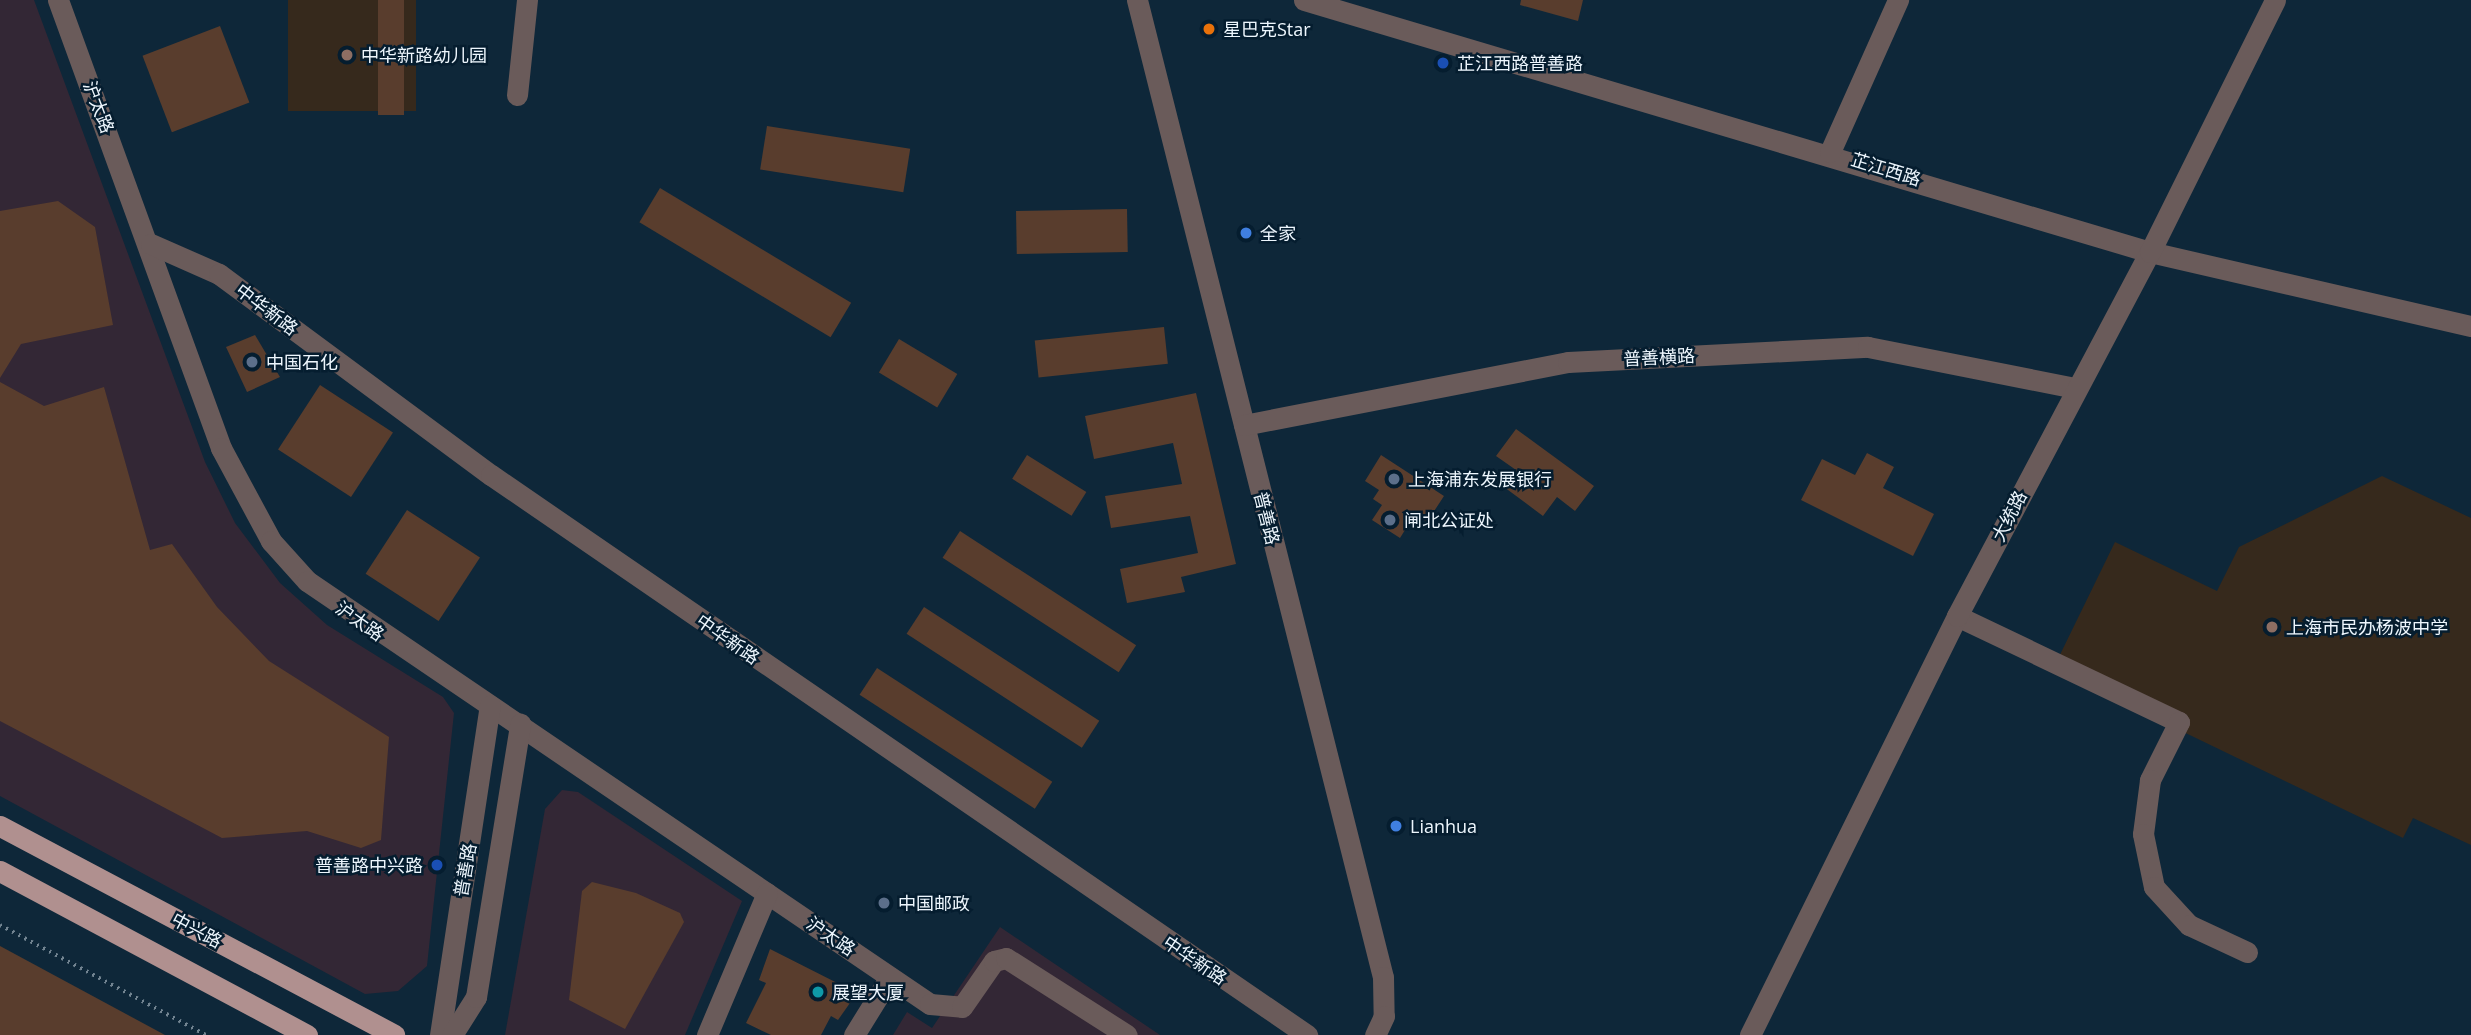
<!DOCTYPE html>
<meta charset="utf-8">
<style>
body{margin:0}
#map{position:relative;width:2471px;height:1035px;overflow:hidden;background:#0e2739;font-family:"Open Sans","Noto Sans SC",sans-serif}
div>[style]{position:absolute}
[style*='--x']{left:calc(var(--x)*1px);top:calc(var(--y)*1px);width:calc(var(--w)*1px);rotate:calc(var(--a)*1deg)}
.commercial>*{inset:0;background:#332735}
.education>*{inset:0;background:#36291c;transform-origin:0 0}
.building>*{inset:0;background:#593d2d;transform-origin:0 0}
.path>*{height:3.5px;margin-top:-1.75px;transform-origin:0;background:repeating-linear-gradient(90deg,#728491 0 2px,transparent 0 7px)}
.minor>*{height:21px;margin:-10.5px;padding:0 10.5px;transform-origin:10.5px;border-radius:10.5px;background:#6a5b5a}
.major>*{height:21px;margin:-10.5px;padding:0 10.5px;transform-origin:10.5px;border-radius:10.5px;background:#b0908f}
.dots>*{width:19px;height:19px;translate:-50% -50%;box-sizing:border-box;border:4px solid #051d2f;border-radius:50%}
span{translate:-50% -50%;white-space:nowrap;text-align:center;line-height:1.15;-webkit-text-stroke:5px #051d2f;paint-order:stroke}
.poi-label{font-size:18px;color:#edf6fd}
.left{translate:0 -50%;text-align:left}
.right{translate:-100% -50%;text-align:right}
.street-label{font-size:18px;color:#edf6fd}
</style>
<div id="map">
<div class="commercial">
<div style="clip-path:polygon(0 0,34px 0,205px 462px,235px 523px,280px 583px,327px 625px,443px 697px,454px 713px,427px 966px,398px 991px,365px 994px,0 796px)"></div>
<div style="clip-path:polygon(562px 790px,578px 792px,742px 901px,685px 1035px,505px 1035px,545px 809px)"></div>
<div style="clip-path:polygon(1000px 927px,1160px 1035px,893px 1035px,907px 1012px,932px 1028px)"></div>
</div>
<div class="education">
<div style="left:288px;top:0;width:128px;height:111px"></div>
<div style="clip-path:polygon(2382px 476px,2471px 518px,2471px 845px,2413px 818px,2403px 838px,2053px 669px,2115px 542px,2217px 591px,2239px 547px)"></div>
</div>
<div class="building">
<div style="left:378px;top:0;width:26px;height:115px"></div>
<div style="clip-path:polygon(1521px 0,1583px 0,1578px 21px,1520px 5px)"></div>
<div style="left:220px;top:26px;width:82px;height:83px;rotate:69deg"></div>
<div style="left:767px;top:126px;width:145px;height:44px;rotate:9deg"></div>
<div style="left:660px;top:188px;width:223px;height:40px;rotate:31deg"></div>
<div style="clip-path:polygon(58px 201px,95px 227px,113px 325px,21px 344px,0 378px,0 211px)"></div>
<div style="left:1127px;top:209px;width:43px;height:111px;rotate:89deg"></div>
<div style="left:1164px;top:327px;width:37px;height:130px;rotate:84deg"></div>
<div style="clip-path:polygon(255px 335px,280px 377px,247px 392px,226px 347px)"></div>
<div style="left:899px;top:339px;width:68px;height:39px;rotate:31deg"></div>
<div style="clip-path:polygon(0 382px,44px 406px,104px 387px,150px 550px,172px 544px,217px 607px,269px 661px,389px 737px,381px 840px,361px 848px,307px 831px,222px 838px,0 721px)"></div>
<div style="left:320px;top:385px;width:87px;height:77px;rotate:33deg"></div>
<div style="clip-path:polygon(1196px 393px,1236px 564px,1181px 577px,1185px 592px,1127px 603px,1120px 569px,1198px 553px,1190px 516px,1111px 528px,1105px 496px,1182px 484px,1173px 443px,1094px 459px,1085px 416px)"></div>
<div style="clip-path:polygon(1516px 429px,1594px 486px,1575px 511px,1557px 497px,1543px 516px,1504px 487px,1516px 470px,1496px 456px)"></div>
<div style="clip-path:polygon(1867px 453px,1894px 467px,1883px 488px,1934px 514px,1913px 556px,1801px 500px,1822px 459px,1855px 475px)"></div>
<div style="left:1027px;top:455px;width:70px;height:28px;rotate:32deg"></div>
<div style="clip-path:polygon(1381px 455px,1444px 496px,1427px 522px,1415px 514px,1400px 538px,1372px 520px,1382px 505px,1373px 499px,1379px 490px,1365px 481px)"></div>
<div style="left:407px;top:510px;width:87px;height:76px;rotate:33deg"></div>
<div style="left:960px;top:531px;width:210px;height:32px;rotate:33deg"></div>
<div style="left:924px;top:607px;width:209px;height:32px;rotate:33deg"></div>
<div style="left:877px;top:668px;width:209px;height:32px;rotate:33deg"></div>
<div style="clip-path:polygon(592px 882px,636px 893px,680px 913px,684px 922px,625px 1029px,569px 1000px,582px 891px)"></div>
<div style="clip-path:polygon(0 946px,165px 1035px,0 1035px)"></div>
<div style="clip-path:polygon(770px 949px,857px 993px,838px 1020px,831px 1016px,821px 1035px,771px 1035px,746px 1023px,766px 983px,759px 980px)"></div>
</div>
<div class="path">
<div style="--x:0;--y:925;--w:234;--a:28.1"></div>
</div>
<div class="minor">
<div style="--x:58;--y:0;--w:477;--a:70"></div>
<div style="--x:221;--y:448;--w:106;--a:61.7"></div>
<div style="--x:271;--y:541;--w:54;--a:48"></div>
<div style="--x:307;--y:581;--w:753;--a:34.18"></div>
<div style="--x:930;--y:1004;--w:32;--a:5"></div>
<div style="--x:962;--y:1007;--w:56;--a:-55.2"></div>
<div style="--x:994;--y:961;--w:12;--a:-14"></div>
<div style="--x:1006;--y:958;--w:143;--a:32.5"></div>
<div style="--x:1137;--y:0;--w:1007;--a:75.87"></div>
<div style="--x:1383;--y:977;--w:39;--a:89"></div>
<div style="--x:1384;--y:1016;--w:21;--a:115"></div>
<div style="--x:1304;--y:0;--w:883;--a:16.59"></div>
<div style="--x:2150;--y:252;--w:329;--a:13"></div>
<div style="--x:517;--y:95;--w:96;--a:-84"></div>
<div style="--x:1830;--y:152;--w:167;--a:-65.9"></div>
<div style="--x:151;--y:244;--w:74;--a:23.8"></div>
<div style="--x:219;--y:274;--w:338;--a:36.5"></div>
<div style="--x:491;--y:475;--w:990;--a:34.46"></div>
<div style="--x:1244;--y:425;--w:330;--a:-11"></div>
<div style="--x:1568;--y:362;--w:300;--a:-2.9"></div>
<div style="--x:1868;--y:347;--w:211;--a:11.2"></div>
<div style="--x:1957;--y:616;--w:246;--a:25.5"></div>
<div style="--x:2179;--y:722;--w:65;--a:116.6"></div>
<div style="--x:2150;--y:780;--w:54;--a:97.4"></div>
<div style="--x:2143;--y:834;--w:54;--a:78.3"></div>
<div style="--x:2154;--y:887;--w:52;--a:47.4"></div>
<div style="--x:2189;--y:925;--w:64;--a:25"></div>
<div style="--x:440;--y:1035;--w:333;--a:-81.4"></div>
<div style="--x:452;--y:1035;--w:45;--a:-57.7"></div>
<div style="--x:476;--y:997;--w:277;--a:-80.8"></div>
<div style="--x:707;--y:1035;--w:154;--a:-67.1"></div>
<div style="--x:854;--y:1035;--w:68;--a:-58.2"></div>
<div style="--x:1750;--y:1035;--w:467;--a:-63.7"></div>
<div style="--x:1957;--y:616;--w:412;--a:-62.1"></div>
<div style="--x:2150;--y:252;--w:281;--a:-63.6"></div>
</div>
<div class="major">
<div style="--x:0;--y:826;--w:446;--a:27.9"></div>
<div style="--x:0;--y:871;--w:348;--a:28.1"></div>
</div>
<div class="dots">
<div style="left:1209px;top:29px;background:#e8710a"></div>
<div style="left:347px;top:55px;background:#8d6e63"></div>
<div style="left:1443px;top:63px;background:#1a4fb4"></div>
<div style="left:1246px;top:233px;background:#3f7fe0"></div>
<div style="left:252px;top:362px;background:#5c6f8a"></div>
<div style="left:1394px;top:479px;background:#5c6f8a"></div>
<div style="left:1390px;top:520px;background:#5c6f8a"></div>
<div style="left:2272px;top:627px;background:#8d6e63"></div>
<div style="left:1396px;top:826px;background:#3f7fe0"></div>
<div style="left:437px;top:865px;background:#1a4fb4"></div>
<div style="left:884px;top:903px;background:#5c6f8a"></div>
<div style="left:818px;top:992px;background:#0f9aa8"></div>
</div>
<div class="poi-label">
<span class="left" style="left:1223px;top:29px">星巴克Star</span>
<span class="left" style="left:361px;top:55px">中华新路幼儿园</span>
<span class="left" style="left:1457px;top:63px">芷江西路普善路</span>
<span class="left" style="left:1260px;top:233px">全家</span>
<span class="left" style="left:266px;top:362px">中国石化</span>
<span class="left" style="left:1408px;top:479px">上海浦东发展银行</span>
<span class="left" style="left:1404px;top:520px">闸北公证处</span>
<span class="left" style="left:2286px;top:627px">上海市民办杨波中学</span>
<span class="left" style="left:1410px;top:826px">Lianhua</span>
<span class="right" style="left:423px;top:865px">普善路中兴路</span>
<span class="left" style="left:898px;top:903px">中国邮政</span>
<span class="left" style="left:832px;top:992px">展望大厦</span>
</div>
<div class="street-label">
<span style="left:99px;top:107px;rotate:69deg">沪太路</span>
<span style="left:1886px;top:169px;rotate:17deg">芷江西路</span>
<span style="left:267px;top:309px;rotate:37deg">中华新路</span>
<span style="left:1659px;top:357px;rotate:-3deg">普善横路</span>
<span style="left:2009px;top:516px;rotate:-63deg">大统路</span>
<span style="left:1267px;top:518px;rotate:76deg">普善路</span>
<span style="left:360px;top:621px;rotate:35deg">沪太路</span>
<span style="left:728px;top:639px;rotate:35deg">中华新路</span>
<span style="left:465px;top:870px;rotate:-80deg">普善路</span>
<span style="left:197px;top:930px;rotate:28deg">中兴路</span>
<span style="left:831px;top:936px;rotate:34deg">沪太路</span>
<span style="left:1195px;top:960px;rotate:34deg">中华新路</span>
</div>
</div>
